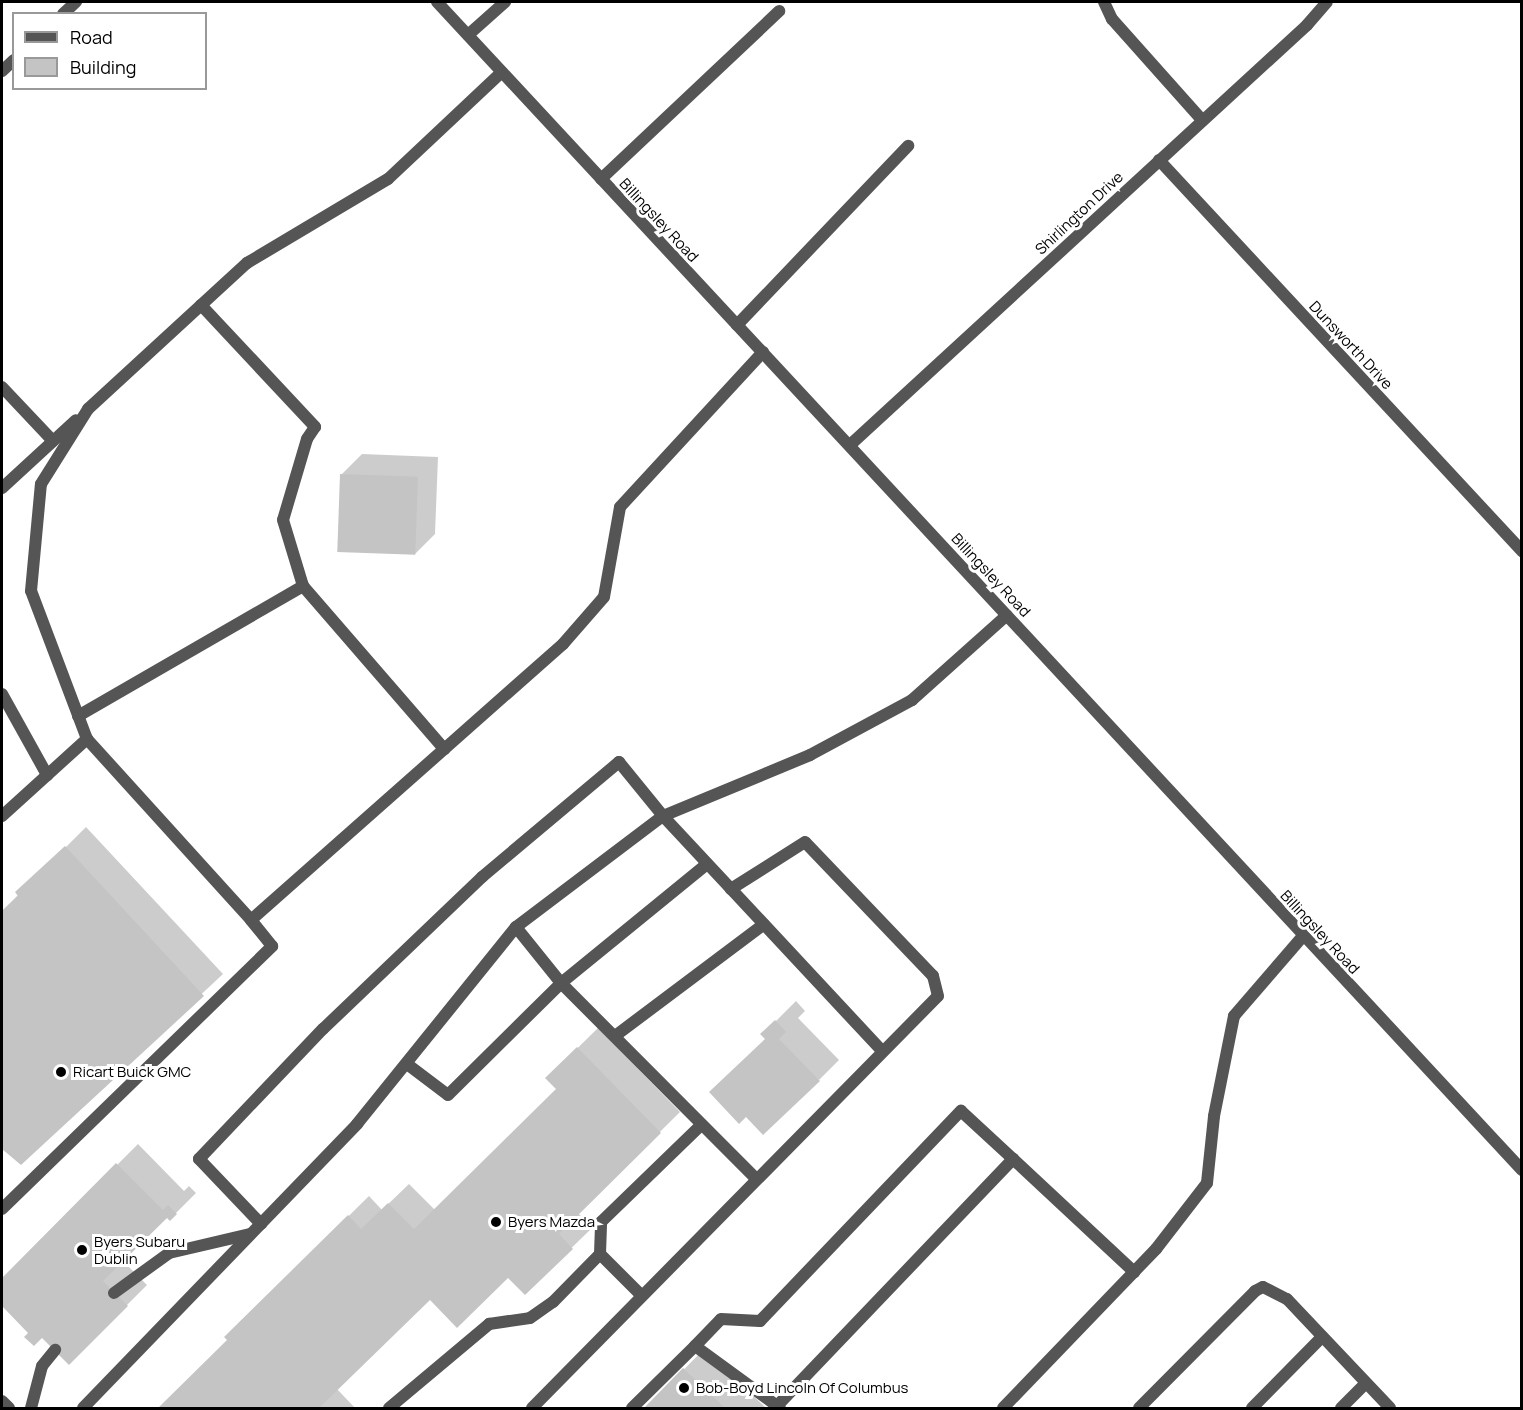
<!DOCTYPE html>
<style>
body{margin:0}
#map{position:relative;width:1523px;height:1410px;overflow:hidden;background:#fff;font-family:Manrope,sans-serif}
div>[style]{position:absolute}
[style*='--x']{left:calc(var(--x)*1px);top:calc(var(--y)*1px);width:calc(var(--w)*1px);rotate:calc(var(--a)*1deg)}
.shadow>*{inset:0;background:#0003}
.building>*{inset:0;background:#c4c4c4;transform-origin:0 0}
.service>*{height:12px;margin:-6px;padding:0 6px;transform-origin:6px;border-radius:6px;background:#555}
.minor>*{height:12px;margin:-6px;padding:0 6px;transform-origin:6px;border-radius:6px;background:#555}
.tertiary>*{height:12px;margin:-6px;padding:0 6px;transform-origin:6px;border-radius:6px;background:#555}
.dots>*{width:16px;height:16px;translate:-50% -50%;box-sizing:border-box;border:3px solid #fff;border-radius:50%}
span{translate:-50% -50%;white-space:nowrap;text-align:center;line-height:1.15;-webkit-text-stroke:6px #fff;paint-order:stroke}
.street-label{font-size:15px;color:#000}
.poi-label{font-size:15px;color:#000}
.left{translate:0 -50%;text-align:left}
.frame{position:absolute;inset:0;border:3px solid #000;pointer-events:none}
.legend{position:absolute;left:12px;top:12px;width:195px;height:78px;box-sizing:border-box;background:#fff;border:2px solid #999;margin:0;padding:8px 10px;list-style:none;font-size:18px;color:#000}
.legend li{display:flex;align-items:center;gap:12px;height:30px}
.legend b{width:30px;border:2px solid #999}
</style>
<div id="map">
<div class="shadow">
<div style="clip-path:polygon(362px 454px,438px 457px,435px 534px,415px 554px,342px 474px)"></div>
<div style="clip-path:polygon(86px 827px,223px 974px,21px 1163px,7px 1148px,2px 1148px,2px 911px)"></div>
<div style="clip-path:polygon(796px 1001px,805px 1011px,798px 1018px,839px 1060px,819px 1080px,763px 1034px)"></div>
<div style="clip-path:polygon(598px 1028px,680px 1112px,578px 1213px,592px 1228px,525px 1293px,508px 1276px,430px 1298px,337px 1389px,355px 1408px,160px 1408px,229px 1340px,226px 1337px,369px 1196px,382px 1210px,409px 1184px,435px 1210px,558px 1089px,547px 1078px)"></div>
<div style="clip-path:polygon(138px 1144px,184px 1191px,189px 1186px,196px 1193px,170px 1219px,167px 1215px,122px 1260px,147px 1285px,69px 1363px,42px 1335px,31px 1333px,2px 1304px,2px 1280px)"></div>
<div style="clip-path:polygon(704px 1349px,766px 1408px,646px 1408px)"></div>
</div>
<div class="building">
<div style="left:340px;top:474px;width:78px;height:78px;rotate:2deg"></div>
<div style="clip-path:polygon(65px 846px,204px 996px,21px 1165px,2px 1149px,2px 911px,18px 896px,15px 892px)"></div>
<div style="clip-path:polygon(775px 1020px,786px 1032px,779px 1039px,820px 1081px,763px 1135px,746px 1117px,739px 1124px,709px 1092px,765px 1039px,760px 1034px)"></div>
<div style="clip-path:polygon(577px 1047px,661px 1133px,559px 1234px,573px 1249px,525px 1295px,508px 1278px,457px 1328px,430px 1300px,319px 1408px,158px 1408px,227px 1340px,224px 1337px,348px 1215px,361px 1229px,388px 1203px,414px 1229px,556px 1089px,545px 1078px)"></div>
<div style="clip-path:polygon(116px 1163px,163px 1210px,168px 1205px,177px 1214px,170px 1221px,167px 1218px,103px 1281px,128px 1306px,69px 1365px,42px 1338px,34px 1346px,24px 1337px,28px 1333px,2px 1306px,2px 1278px)"></div>
<div style="clip-path:polygon(683px 1368px,725px 1408px,644px 1408px)"></div>
</div>
<div class="service">
<div style="--x:63;--y:14;--w:18;--a:-43"></div>
<div style="--x:468;--y:35;--w:50;--a:-41.7"></div>
<div style="--x:2;--y:71;--w:16;--a:-43"></div>
<div style="--x:601;--y:179;--w:245;--a:-43.3"></div>
<div style="--x:201;--y:305;--w:167;--a:46.9"></div>
<div style="--x:315;--y:427;--w:14;--a:124"></div>
<div style="--x:307;--y:439;--w:84;--a:106.5"></div>
<div style="--x:283;--y:520;--w:69;--a:73.1"></div>
<div style="--x:303;--y:586;--w:216;--a:49.1"></div>
<div style="--x:737;--y:325;--w:248;--a:-46.3"></div>
<div style="--x:2;--y:387;--w:74;--a:46.6"></div>
<div style="--x:2;--y:488;--w:100;--a:-42.6"></div>
<div style="--x:2;--y:694;--w:93;--a:60.9"></div>
<div style="--x:78;--y:716;--w:260;--a:-30"></div>
<div style="--x:87;--y:739;--w:244;--a:47.8"></div>
<div style="--x:251;--y:920;--w:417;--a:-41.5"></div>
<div style="--x:563;--y:644;--w:62;--a:-48.9"></div>
<div style="--x:604;--y:597;--w:91;--a:-79.9"></div>
<div style="--x:620;--y:507;--w:211;--a:-47.3"></div>
<div style="--x:2;--y:816;--w:115;--a:-42.2"></div>
<div style="--x:87;--y:739;--w:158;--a:-110.7"></div>
<div style="--x:31;--y:591;--w:107;--a:-84.7"></div>
<div style="--x:41;--y:484;--w:89;--a:-57.9"></div>
<div style="--x:88;--y:409;--w:216;--a:-42.6"></div>
<div style="--x:247;--y:263;--w:164;--a:-30.8"></div>
<div style="--x:388;--y:179;--w:156;--a:-43.2"></div>
<div style="--x:707;--y:864;--w:188;--a:140.8"></div>
<div style="--x:561;--y:983;--w:275;--a:45.1"></div>
<div style="--x:615;--y:1036;--w:186;--a:-36.9"></div>
<div style="--x:407;--y:1064;--w:51;--a:37.1"></div>
<div style="--x:448;--y:1095;--w:159;--a:-44.7"></div>
<div style="--x:561;--y:983;--w:72;--a:-128.8"></div>
<div style="--x:2;--y:1209;--w:377;--a:-44.2"></div>
<div style="--x:272;--y:946;--w:33;--a:-129"></div>
<div style="--x:261;--y:1224;--w:90;--a:-133.6"></div>
<div style="--x:199;--y:1159;--w:180;--a:-46.4"></div>
<div style="--x:323;--y:1029;--w:220;--a:-43.7"></div>
<div style="--x:482;--y:877;--w:179;--a:-40"></div>
<div style="--x:619;--y:762;--w:70;--a:50.8"></div>
<div style="--x:663;--y:816;--w:321;--a:47"></div>
<div style="--x:600;--y:1254;--w:58;--a:45"></div>
<div style="--x:114;--y:1293;--w:68;--a:-36"></div>
<div style="--x:169;--y:1253;--w:83;--a:-13.2"></div>
<div style="--x:695;--y:1346;--w:37;--a:-46"></div>
<div style="--x:721;--y:1319;--w:39;--a:3"></div>
<div style="--x:760;--y:1321;--w:291;--a:-46.3"></div>
<div style="--x:961;--y:1111;--w:71;--a:42.7"></div>
<div style="--x:2;--y:1401;--w:10;--a:45"></div>
<div style="--x:777;--y:1406;--w:342;--a:-46.3"></div>
<div style="--x:1013;--y:1159;--w:166;--a:43"></div>
<div style="--x:31;--y:1408;--w:43;--a:-75.3"></div>
<div style="--x:42;--y:1366;--w:21;--a:-51"></div>
<div style="--x:83;--y:1408;--w:395;--a:-46"></div>
<div style="--x:357;--y:1124;--w:253;--a:-51.1"></div>
<div style="--x:516;--y:927;--w:184;--a:-37.1"></div>
<div style="--x:663;--y:816;--w:159;--a:-22.5"></div>
<div style="--x:810;--y:755;--w:116;--a:-28.3"></div>
<div style="--x:912;--y:700;--w:127;--a:-41.8"></div>
<div style="--x:389;--y:1408;--w:131;--a:-40"></div>
<div style="--x:489;--y:1324;--w:41;--a:-8.3"></div>
<div style="--x:530;--y:1318;--w:28;--a:-35"></div>
<div style="--x:553;--y:1302;--w:67;--a:-45.6"></div>
<div style="--x:600;--y:1254;--w:32;--a:-88"></div>
<div style="--x:601;--y:1222;--w:138;--a:-44.1"></div>
<div style="--x:532;--y:1408;--w:578;--a:-45.42"></div>
<div style="--x:938;--y:996;--w:21;--a:-104"></div>
<div style="--x:933;--y:976;--w:185;--a:-133.7"></div>
<div style="--x:805;--y:842;--w:88;--a:147.6"></div>
<div style="--x:632;--y:1408;--w:88;--a:-44.5"></div>
<div style="--x:695;--y:1346;--w:105;--a:36.1"></div>
<div style="--x:1003;--y:1408;--w:221;--a:-46.1"></div>
<div style="--x:1156;--y:1249;--w:83;--a:-52.3"></div>
<div style="--x:1207;--y:1183;--w:67;--a:-84"></div>
<div style="--x:1214;--y:1116;--w:102;--a:-78.7"></div>
<div style="--x:1234;--y:1016;--w:106;--a:-49.2"></div>
<div style="--x:1139;--y:1408;--w:165;--a:-45.2"></div>
<div style="--x:1255;--y:1291;--w:9;--a:-27"></div>
<div style="--x:1263;--y:1287;--w:27;--a:27"></div>
<div style="--x:1287;--y:1299;--w:150;--a:46.6"></div>
<div style="--x:1252;--y:1408;--w:100;--a:-45.4"></div>
<div style="--x:1341;--y:1408;--w:35;--a:-45"></div>
</div>
<div class="minor">
<div style="--x:1104;--y:2;--w:19;--a:65"></div>
<div style="--x:1112;--y:19;--w:135;--a:48.3"></div>
<div style="--x:1159;--y:160;--w:534;--a:47.13"></div>
<div style="--x:850;--y:445;--w:621;--a:-42.58"></div>
<div style="--x:1307;--y:25;--w:30;--a:-49"></div>
</div>
<div class="tertiary">
<div style="--x:437;--y:2;--w:1594;--a:47.11"></div>
</div>
<div class="dots">
<div style="left:61px;top:1072px;background:#000"></div>
<div style="left:496px;top:1222px;background:#000"></div>
<div style="left:82px;top:1250px;background:#000"></div>
<div style="left:684px;top:1388px;background:#000"></div>
</div>
<div class="street-label">
<span style="left:1079px;top:213px;rotate:-43deg">Shirlington Drive</span>
<span style="left:659px;top:220px;rotate:47deg">Billingsley Road</span>
<span style="left:1351px;top:345px;rotate:47deg">Dunsworth Drive</span>
<span style="left:991px;top:575px;rotate:47deg">Billingsley Road</span>
<span style="left:1320px;top:932px;rotate:47deg">Billingsley Road</span>
</div>
<div class="poi-label">
<span class="left" style="left:73px;top:1072px">Ricart Buick GMC</span>
<span class="left" style="left:508px;top:1222px">Byers Mazda</span>
<span class="left" style="left:94px;top:1250px">Byers Subaru<br>Dublin</span>
<span class="left" style="left:696px;top:1388px">Bob-Boyd Lincoln Of Columbus</span>
</div>
<div class="frame"></div>
<ul class="legend">
<li><b style="height:8px;background:#555"></b>Road</li>
<li><b style="height:16px;background:#c4c4c4"></b>Building</li>
</ul>
</div>
